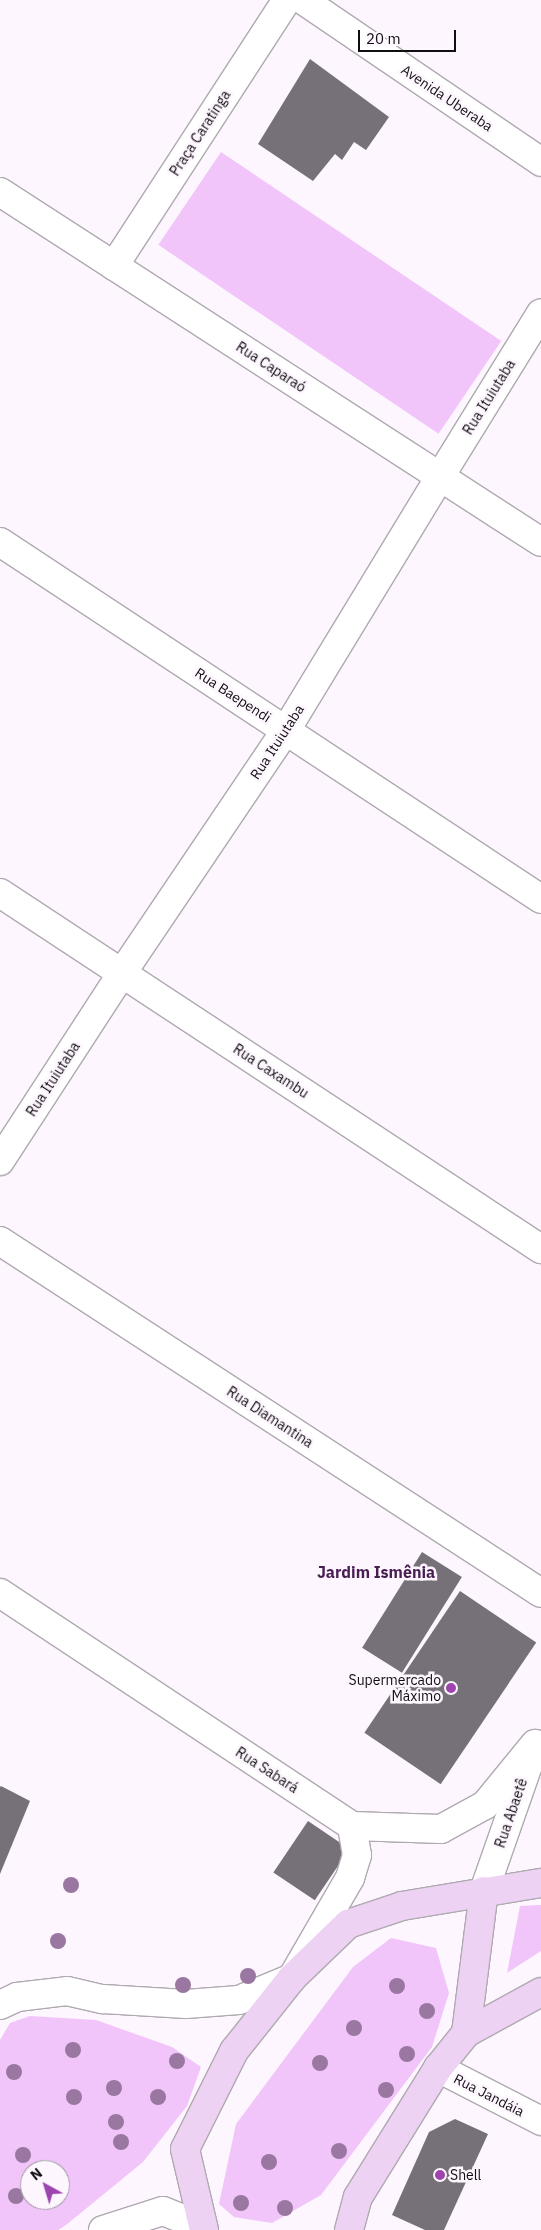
<!DOCTYPE html>
<meta charset="utf-8">
<style>
body{margin:0}
#map{position:relative;width:541px;height:2230px;overflow:hidden;background:#fdf6fe;font-family:"IBM Plex Sans",sans-serif}
div>[style]{position:absolute}
[style*='--x']{left:calc(var(--x)*1px);top:calc(var(--y)*1px);width:calc(var(--w)*1px);rotate:calc(var(--a)*1deg)}
.green>*{inset:0;background:#f1c5fa;transform-origin:0 0}
.building>*{inset:0;background:#767178;transform-origin:0 0}
.roads{filter:drop-shadow(1px 0 #afa9b0) drop-shadow(-1px 0 #afa9b0) drop-shadow(0 1px #afa9b0) drop-shadow(0 -1px #afa9b0)}
.pedestrian>*{height:28px;margin:-14px;padding:0 14px;transform-origin:14px;border-radius:14px;background:#fff}
.minor>*{height:28px;margin:-14px;padding:0 14px;transform-origin:14px;border-radius:14px;background:#fff}
.tertiary>*{height:28px;margin:-14px;padding:0 14px;transform-origin:14px;border-radius:14px;background:#fff}
.primary>*{height:28px;margin:-14px;padding:0 14px;transform-origin:14px;border-radius:14px;background:#eed2f4}
.trees>*{width:16px;height:16px;margin:-8px;border-radius:50%;background:#9977a0}
.dots>*{width:14px;height:14px;translate:-50% -50%;box-sizing:border-box;border:2px solid #fdf6fe;border-radius:50%}
span{translate:-50% -50%;white-space:nowrap;text-align:center;line-height:1.15;-webkit-text-stroke:5px #fdf6fe;paint-order:stroke}
.street-label{font-size:14px;color:#100e10}
.poi-label{font-size:14px;color:#100e10}
.right{translate:-100% -50%;text-align:right}
.left{translate:0 -50%;text-align:left}
.quarter-label{font-size:16px;color:#481d51;font-weight:700}
.north{position:absolute;left:20px;top:2160px;width:50px;height:50px;box-sizing:border-box;background:#fdf6fe;border:1px solid #9e999f;border-radius:50%;rotate:321deg;font-size:14px;font-weight:700;line-height:20px;text-align:center;color:#100e10}
.north::after{content:'';display:block;margin:auto;width:18px;height:22px;background:#9d44af;clip-path:polygon(50% 0,100% 100%,50% 72%,0 100%)}
.scale{position:absolute;left:358px;top:30px;width:98px;height:22px;box-sizing:border-box;border:2px solid #100e10;border-top:0;padding-left:6px;font-size:15px;line-height:18px;white-space:nowrap;color:#100e10;-webkit-text-stroke:4px #fdf6fe;paint-order:stroke}
</style>
<div id="map">
<div class="green">
<div style="left:221px;top:152px;width:338px;height:112px;rotate:34deg"></div>
<div style="clip-path:polygon(541px 1905px,541px 1951px,507px 1973px,520px 1906px)"></div>
<div style="clip-path:polygon(391px 1938px,436px 1948px,449px 1993px,432px 2047px,321px 2195px,272px 2223px,234px 2217px,219px 2204px,236px 2124px,353px 1967px)"></div>
<div style="clip-path:polygon(evenodd,30px 2016px,96px 2020px,172px 2047px,201px 2067px,187px 2106px,143px 2162px,66px 2225px,58px 2230px,0 2230px,0 2040px,10px 2023px,30px 2016px,30px 2170px,60px 2170px,60px 2200px,30px 2200px,30px 2170px)"></div>
</div>
<div class="building">
<div style="clip-path:polygon(310px 59px,389px 117px,366px 150px,354px 142px,342px 160px,335px 154px,313px 181px,258px 144px)"></div>
<div style="left:422px;top:1552px;width:47px;height:113px;rotate:32deg"></div>
<div style="left:460px;top:1591px;width:92px;height:171px;rotate:34deg"></div>
<div style="clip-path:polygon(1px 1786px,30px 1801px,0 1874px,0 1787px)"></div>
<div style="left:308px;top:1821px;width:50px;height:62px;rotate:34deg"></div>
<div style="clip-path:polygon(455px 2119px,488px 2134px,444px 2230px,425px 2230px,392px 2215px,429px 2132px)"></div>
</div>
<div class="roads">
<div class="pedestrian">
<div style="--x:0;--y:1161;--w:224;--a:-57"></div>
<div style="--x:122;--y:973;--w:293;--a:-56"></div>
<div style="--x:286;--y:730;--w:298;--a:-58.7"></div>
</div>
<div class="minor">
<div style="--x:0;--y:192;--w:644;--a:32.9"></div>
<div style="--x:114;--y:266;--w:317;--a:-57"></div>
<div style="--x:441;--y:475;--w:190;--a:-58.3"></div>
<div style="--x:0;--y:542;--w:648;--a:33.42"></div>
<div style="--x:0;--y:893;--w:648;--a:33.35"></div>
<div style="--x:0;--y:1241;--w:645;--a:33.05"></div>
<div style="--x:0;--y:1593;--w:422;--a:33.5"></div>
<div style="--x:352;--y:1826;--w:89;--a:1.9"></div>
<div style="--x:441;--y:1829;--w:50;--a:-28.6"></div>
<div style="--x:485;--y:1805;--w:79;--a:-50.7"></div>
<div style="--x:484;--y:1891;--w:139;--a:-70.7"></div>
<div style="--x:0;--y:2005;--w:19;--a:-25"></div>
<div style="--x:17;--y:1997;--w:50;--a:-6.8"></div>
<div style="--x:67;--y:1991;--w:37;--a:13"></div>
<div style="--x:103;--y:1999;--w:83;--a:3.4"></div>
<div style="--x:186;--y:2004;--w:53;--a:-4.3"></div>
<div style="--x:239;--y:2000;--w:57;--a:-22.5"></div>
<div style="--x:292;--y:1978;--w:116;--a:-59.9"></div>
<div style="--x:350;--y:1878;--w:24;--a:-73"></div>
<div style="--x:357;--y:1855;--w:29;--a:-100"></div>
<div style="--x:438;--y:2068;--w:116;--a:27.2"></div>
<div style="--x:103;--y:2230;--w:63;--a:-17.6"></div>
<div style="--x:163;--y:2211;--w:43;--a:21.8"></div>
</div>
<div class="tertiary">
<div style="--x:303;--y:0;--w:288;--a:34.2"></div>
</div>
<div class="primary">
<div style="--x:466;--y:2033;--w:143;--a:-82.8"></div>
<div style="--x:204;--y:2230;--w:83;--a:-103.2"></div>
<div style="--x:185;--y:2149;--w:110;--a:-63.4"></div>
<div style="--x:234;--y:2051;--w:93;--a:-51.5"></div>
<div style="--x:292;--y:1978;--w:78;--a:-44"></div>
<div style="--x:348;--y:1924;--w:57;--a:-18.4"></div>
<div style="--x:402;--y:1906;--w:141;--a:-9.4"></div>
<div style="--x:349;--y:2230;--w:34;--a:-75"></div>
<div style="--x:358;--y:2197;--w:152;--a:-58.2"></div>
<div style="--x:438;--y:2068;--w:45;--a:-51.3"></div>
<div style="--x:466;--y:2033;--w:85;--a:-28.7"></div>
</div>
</div>
<div class="trees">
<div style="left:71px;top:1885px"></div>
<div style="left:58px;top:1941px"></div>
<div style="left:248px;top:1976px"></div>
<div style="left:183px;top:1985px"></div>
<div style="left:397px;top:1986px"></div>
<div style="left:427px;top:2011px"></div>
<div style="left:354px;top:2028px"></div>
<div style="left:73px;top:2050px"></div>
<div style="left:407px;top:2054px"></div>
<div style="left:177px;top:2061px"></div>
<div style="left:320px;top:2063px"></div>
<div style="left:14px;top:2072px"></div>
<div style="left:114px;top:2088px"></div>
<div style="left:386px;top:2090px"></div>
<div style="left:74px;top:2097px"></div>
<div style="left:158px;top:2097px"></div>
<div style="left:116px;top:2122px"></div>
<div style="left:121px;top:2142px"></div>
<div style="left:339px;top:2151px"></div>
<div style="left:23px;top:2155px"></div>
<div style="left:269px;top:2162px"></div>
<div style="left:16px;top:2196px"></div>
<div style="left:241px;top:2203px"></div>
<div style="left:285px;top:2208px"></div>
</div>
<div class="dots">
<div style="left:451px;top:1688px;background:#9d44af"></div>
<div style="left:440px;top:2175px;background:#9d44af"></div>
</div>
<div class="street-label">
<span style="left:447px;top:98px;rotate:34deg">Avenida Uberaba</span>
<span style="left:200px;top:133px;rotate:-57deg">Praça Caratinga</span>
<span style="left:271px;top:367px;rotate:33deg">Rua Caparaó</span>
<span style="left:489px;top:397px;rotate:-58deg">Rua Ituiutaba</span>
<span style="left:233px;top:695px;rotate:33deg">Rua Baependi</span>
<span style="left:277px;top:742px;rotate:-57deg">Rua Ituiutaba</span>
<span style="left:271px;top:1071px;rotate:33deg">Rua Caxambu</span>
<span style="left:53px;top:1079px;rotate:-57deg">Rua Ituiutaba</span>
<span style="left:270px;top:1417px;rotate:33deg">Rua Diamantina</span>
<span style="left:267px;top:1770px;rotate:33deg">Rua Sabará</span>
<span style="left:511px;top:1813px;rotate:-71deg">Rua Abaetê</span>
<span style="left:489px;top:2095px;rotate:27deg">Rua Jandáia</span>
</div>
<div class="poi-label">
<span class="right" style="left:441px;top:1688px">Supermercado<br>Máximo</span>
<span class="left" style="left:450px;top:2175px">Shell</span>
</div>
<div class="quarter-label">
<span style="left:376px;top:1572px">Jardim Ismênia</span>
</div>
<div class="north">N</div>
<div class="scale">20 m</div>
</div>
